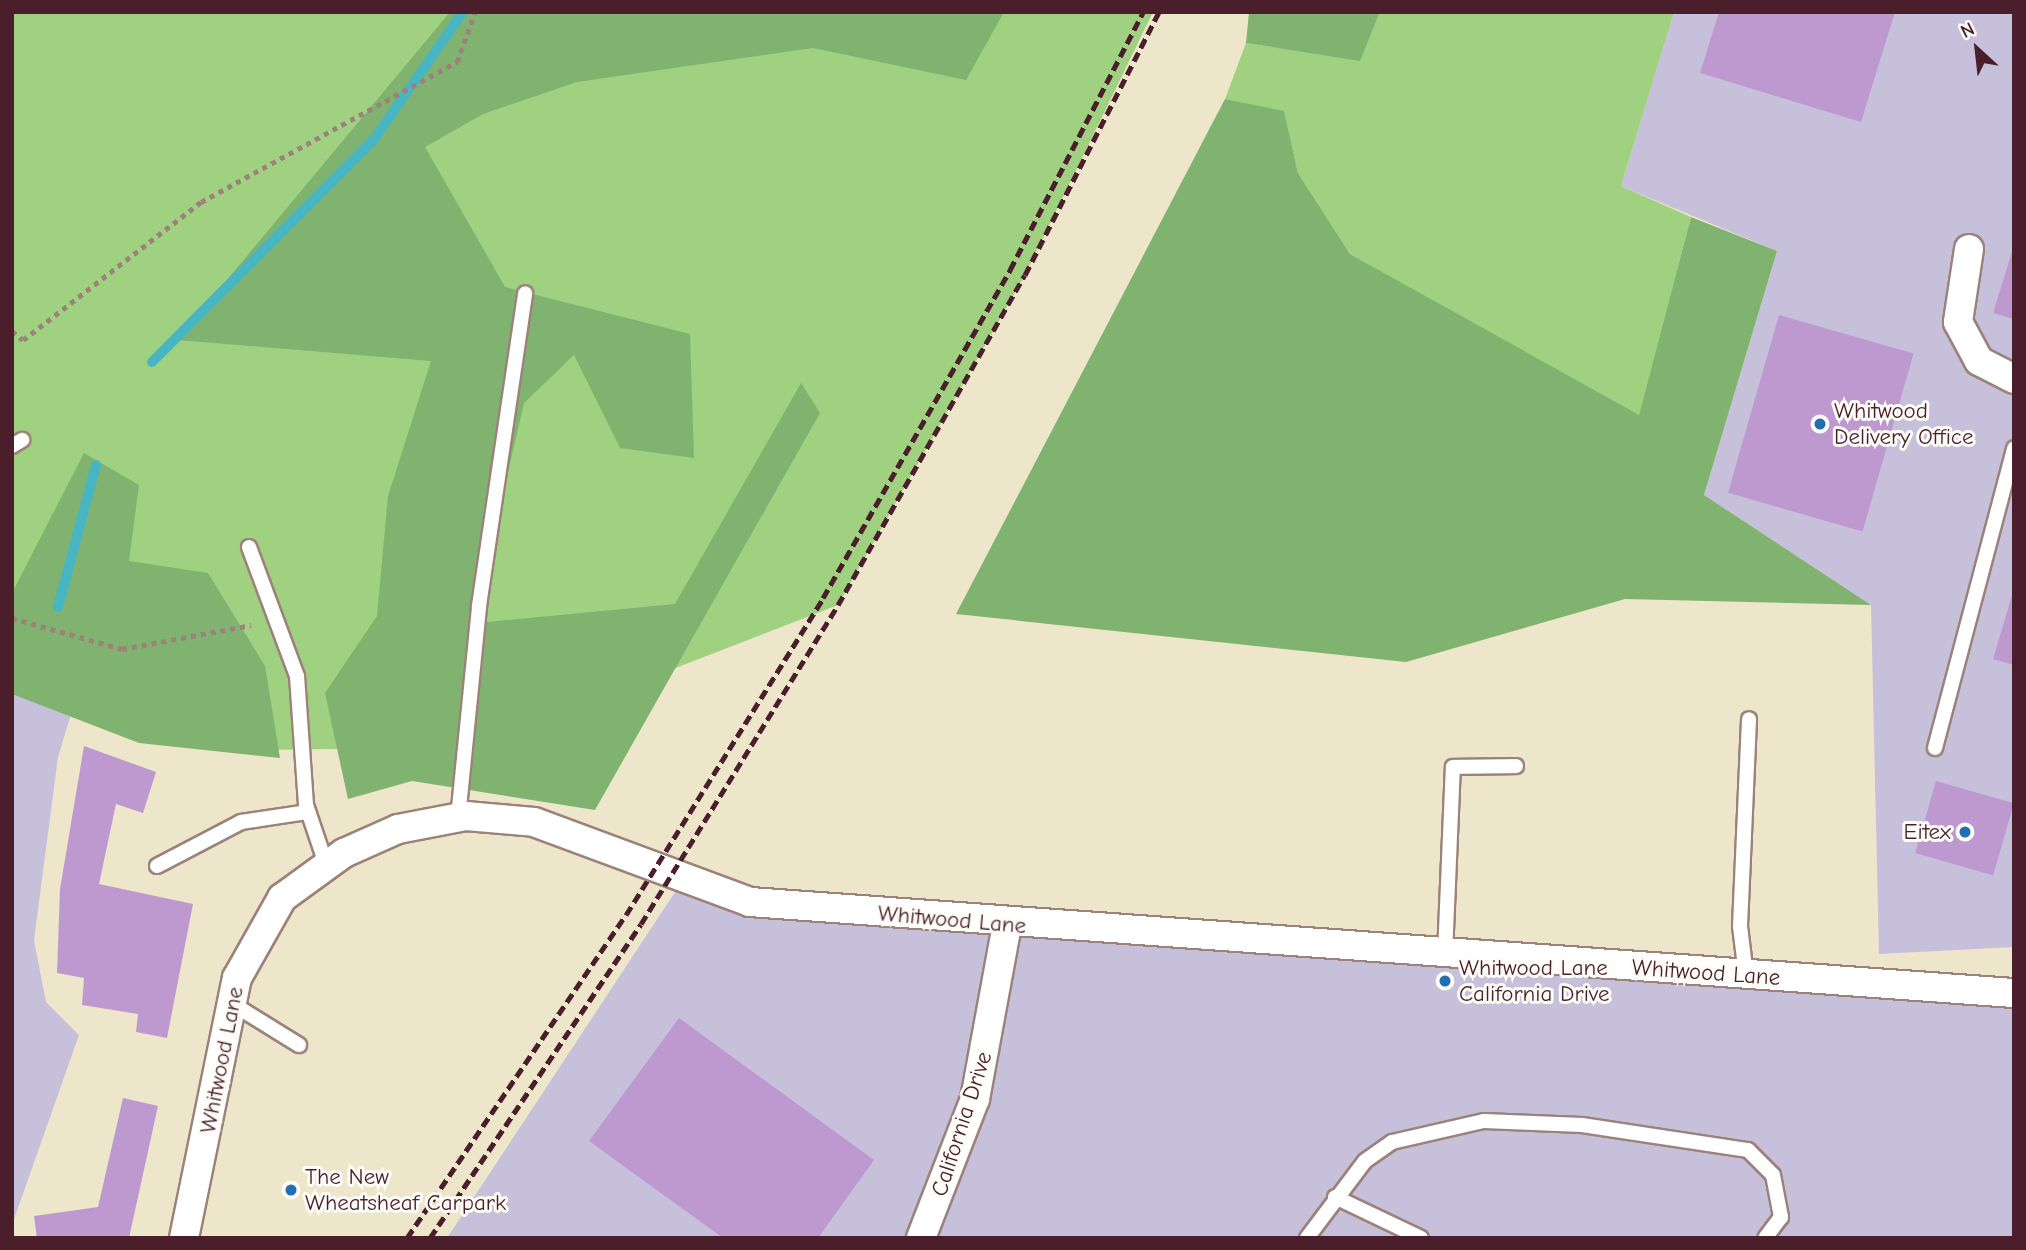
<!DOCTYPE html>
<style>
body{margin:0}
#map{position:relative;width:2026px;height:1250px;overflow:hidden;background:#eee6ca;font-family:"Comic Neue",sans-serif}
div>[style]{position:absolute}
[style*='--x']{left:calc(var(--x)*1px);top:calc(var(--y)*1px);width:calc(var(--w)*1px);rotate:calc(var(--a)*1deg)}
.industrial>*{inset:0;background:#c6c0da}
.green>*{inset:0;background:#9fd181}
.forest>*{inset:0;background:#7fb36f}
.stream>*{height:10px;margin:-5px;padding:0 5px;transform-origin:5px;border-radius:5px;background:#48b6c2}
.building>*{inset:0;background:#bd99d0;transform-origin:0 0}
.path>*{height:4.5px;margin-top:-2.25px;transform-origin:0;background:repeating-linear-gradient(90deg,#9c827a 0 5px,transparent 0 10px)}
.roads{filter:drop-shadow(2px 0 #9c827a) drop-shadow(-2px 0 #9c827a) drop-shadow(0 2px #9c827a) drop-shadow(0 -2px #9c827a)}
.service>*{height:14px;margin:-7px;padding:0 7px;transform-origin:7px;border-radius:7px;background:#fff}
.minor>*{height:28px;margin:-14px;padding:0 14px;transform-origin:14px;border-radius:14px;background:#fff}
.rail>*{height:5px;margin-top:-2.5px;transform-origin:0;background:repeating-linear-gradient(90deg,#4a1f2b 0 10px,transparent 0 15px)}
.dots>*{width:19px;height:19px;translate:-50% -50%;box-sizing:border-box;border:4px solid #fdfcf7;border-radius:50%}
span{translate:-50% -50%;white-space:nowrap;text-align:center;line-height:1.15;-webkit-text-stroke:6px #fdfcf7;paint-order:stroke}
.poi-label{font-size:23px;color:#4a1f2b}
.left{translate:0 -50%;text-align:left}
.right{translate:-100% -50%;text-align:right}
.street-label{font-size:23px;color:#4a1f2b}
.frame{position:absolute;inset:0;border:14px solid #4a1f2b;pointer-events:none}
.north{position:absolute;left:1942px;top:14px;width:70px;height:70px;-webkit-text-stroke:5px #fdfcf7;paint-order:stroke;rotate:333deg;font-size:19px;font-weight:700;line-height:28px;text-align:center;color:#4a1f2b}
.north::after{content:'';display:block;margin:auto;width:24px;height:32px;background:#4a1f2b;clip-path:polygon(50% 0,100% 100%,50% 72%,0 100%)}
</style>
<div id="map">
<div class="industrial">
<div style="clip-path:polygon(1674px 12px,2014px 12px,2014px 947px,1879px 954px,1871px 605px,1704px 495px,1777px 251px,1621px 186px)"></div>
<div style="clip-path:polygon(12px 687px,75px 701px,58px 757px,34px 940px,46px 1002px,79px 1035px,12px 1225px)"></div>
<div style="clip-path:polygon(683px 880px,750px 902px,2014px 993px,2014px 1238px,447px 1238px)"></div>
</div>
<div class="green">
<div style="clip-path:polygon(12px 12px,1153px 12px,1025px 275px,838px 605px,471px 747px,262px 750px,12px 687px)"></div>
<div style="clip-path:polygon(1380px 12px,1674px 12px,1621px 186px,1691px 217px,1639px 416px,1350px 254px,1298px 173px,1284px 112px,1225px 99px,1246px 43px,1360px 60px)"></div>
</div>
<div class="forest">
<div style="clip-path:polygon(450px 12px,1004px 12px,966px 80px,813px 48px,577px 82px,483px 114px,425px 147px,505px 287px,690px 334px,694px 458px,620px 448px,574px 355px,524px 403px,486px 567px,487px 622px,675px 604px,801px 383px,820px 413px,595px 810px,412px 781px,348px 799px,325px 693px,377px 616px,388px 496px,431px 361px,177px 340px)"></div>
<div style="clip-path:polygon(1249px 12px,1380px 12px,1360px 61px,1246px 43px)"></div>
<div style="clip-path:polygon(1225px 99px,1284px 111px,1298px 173px,1350px 254px,1639px 415px,1691px 217px,1777px 251px,1704px 495px,1871px 605px,1625px 599px,1406px 662px,956px 614px)"></div>
<div style="clip-path:polygon(84px 453px,139px 485px,129px 561px,208px 573px,265px 666px,280px 758px,139px 743px,12px 694px,12px 593px)"></div>
</div>
<div class="stream">
<div style="--x:152;--y:362;--w:315;--a:-45.1"></div>
<div style="--x:374;--y:139;--w:155;--a:-55"></div>
<div style="--x:58;--y:607;--w:147;--a:-75"></div>
</div>
<div class="building">
<div style="clip-path:polygon(1719px 12px,1895px 12px,1861px 122px,1700px 73px)"></div>
<div style="clip-path:polygon(2014px 245px,2014px 319px,1993px 313px)"></div>
<div style="left:1779px;top:315px;width:140px;height:185px;rotate:16deg"></div>
<div style="clip-path:polygon(2014px 589px,2014px 665px,1993px 659px)"></div>
<div style="clip-path:polygon(84px 746px,156px 772px,143px 813px,116px 804px,99px 884px,193px 904px,167px 1038px,136px 1032px,138px 1014px,82px 1005px,84px 978px,57px 973px,60px 889px)"></div>
<div style="left:1936px;top:781px;width:81px;height:75px;rotate:16deg"></div>
<div style="clip-path:polygon(679px 1018px,874px 1160px,818px 1238px,723px 1238px,589px 1141px)"></div>
<div style="clip-path:polygon(123px 1098px,158px 1106px,129px 1238px,37px 1238px,34px 1216px,98px 1207px)"></div>
</div>
<div class="path">
<div style="--x:12;--y:331;--w:14;--a:39"></div>
<div style="--x:23;--y:340;--w:225;--a:-37.8"></div>
<div style="--x:201;--y:202;--w:292;--a:-28.7"></div>
<div style="--x:457;--y:62;--w:53;--a:-70.2"></div>
<div style="--x:12;--y:618;--w:114;--a:15.7"></div>
<div style="--x:122;--y:649;--w:131;--a:-10.5"></div>
</div>
<div class="roads">
<div class="service">
<div style="--x:12;--y:446;--w:12;--a:-31"></div>
<div style="--x:249;--y:547;--w:138;--a:69.6"></div>
<div style="--x:297;--y:676;--w:129;--a:86"></div>
<div style="--x:306;--y:805;--w:62;--a:71.3"></div>
<div style="--x:1935;--y:748;--w:310;--a:-75.2"></div>
<div style="--x:458;--y:818;--w:213;--a:-84.3"></div>
<div style="--x:479;--y:606;--w:316;--a:-81.6"></div>
<div style="--x:157;--y:866;--w:95;--a:-27.6"></div>
<div style="--x:241;--y:822;--w:68;--a:-8.5"></div>
<div style="--x:1445;--y:955;--w:188;--a:-87.6"></div>
<div style="--x:1453;--y:767;--w:63;--a:-0.9"></div>
<div style="--x:1746;--y:975;--w:49;--a:-97"></div>
<div style="--x:1740;--y:926;--w:207;--a:-87.5"></div>
<div style="--x:231;--y:1003;--w:80;--a:31.7"></div>
<div style="--x:1335;--y:1197;--w:95;--a:25.5"></div>
<div style="--x:1307;--y:1238;--w:96;--a:-53"></div>
<div style="--x:1365;--y:1161;--w:33;--a:-35"></div>
<div style="--x:1392;--y:1142;--w:94;--a:-12.9"></div>
<div style="--x:1484;--y:1121;--w:98;--a:2.3"></div>
<div style="--x:1582;--y:1125;--w:168;--a:8.6"></div>
<div style="--x:1748;--y:1150;--w:35;--a:45"></div>
<div style="--x:1773;--y:1175;--w:43;--a:79.2"></div>
<div style="--x:1781;--y:1217;--w:26;--a:127"></div>
</div>
<div class="minor">
<div style="--x:1969;--y:249;--w:74;--a:98.6"></div>
<div style="--x:1958;--y:322;--w:44;--a:61.7"></div>
<div style="--x:1979;--y:361;--w:39;--a:27"></div>
<div style="--x:184;--y:1238;--w:265;--a:-78.5"></div>
<div style="--x:237;--y:978;--w:92;--a:-60.6"></div>
<div style="--x:282;--y:898;--w:77;--a:-36"></div>
<div style="--x:344;--y:853;--w:59;--a:-24"></div>
<div style="--x:398;--y:829;--w:69;--a:-10.8"></div>
<div style="--x:466;--y:816;--w:68;--a:5"></div>
<div style="--x:534;--y:822;--w:230;--a:20.3"></div>
<div style="--x:750;--y:902;--w:1267;--a:4.12"></div>
<div style="--x:921;--y:1238;--w:149;--a:-68.8"></div>
<div style="--x:975;--y:1099;--w:177;--a:-79.6"></div>
</div>
</div>
<div class="rail">
<div style="--x:407;--y:1238;--w:390;--a:-55.9"></div>
<div style="--x:626;--y:915;--w:373;--a:-58.1"></div>
<div style="--x:823;--y:598;--w:378;--a:-60.3"></div>
<div style="--x:1010;--y:270;--w:290;--a:-62.7"></div>
<div style="--x:430;--y:1238;--w:378;--a:-56.1"></div>
<div style="--x:641;--y:924;--w:375;--a:-58.3"></div>
<div style="--x:838;--y:605;--w:379;--a:-60.5"></div>
<div style="--x:1025;--y:275;--w:295;--a:-63"></div>
</div>
<div class="dots">
<div style="left:1820px;top:424px;background:#1f6fb2"></div>
<div style="left:1965px;top:832px;background:#1f6fb2"></div>
<div style="left:1445px;top:981px;background:#1f6fb2"></div>
<div style="left:291px;top:1190px;background:#1f6fb2"></div>
</div>
<div class="poi-label">
<span class="left" style="left:1834px;top:424px">Whitwood<br>Delivery Office</span>
<span class="right" style="left:1951px;top:832px">Eitex</span>
<span class="left" style="left:1459px;top:981px">Whitwood Lane<br>California Drive</span>
<span class="left" style="left:305px;top:1190px">The New<br>Wheatsheaf Carpark</span>
</div>
<div class="street-label">
<span style="left:952px;top:920px;rotate:5deg">Whitwood Lane</span>
<span style="left:1706px;top:973px;rotate:4deg">Whitwood Lane</span>
<span style="left:222px;top:1060px;rotate:-79deg">Whitwood Lane</span>
<span style="left:962px;top:1124px;rotate:-72deg">California Drive</span>
</div>
<div class="frame"></div>
<div class="north">N</div>
</div>
